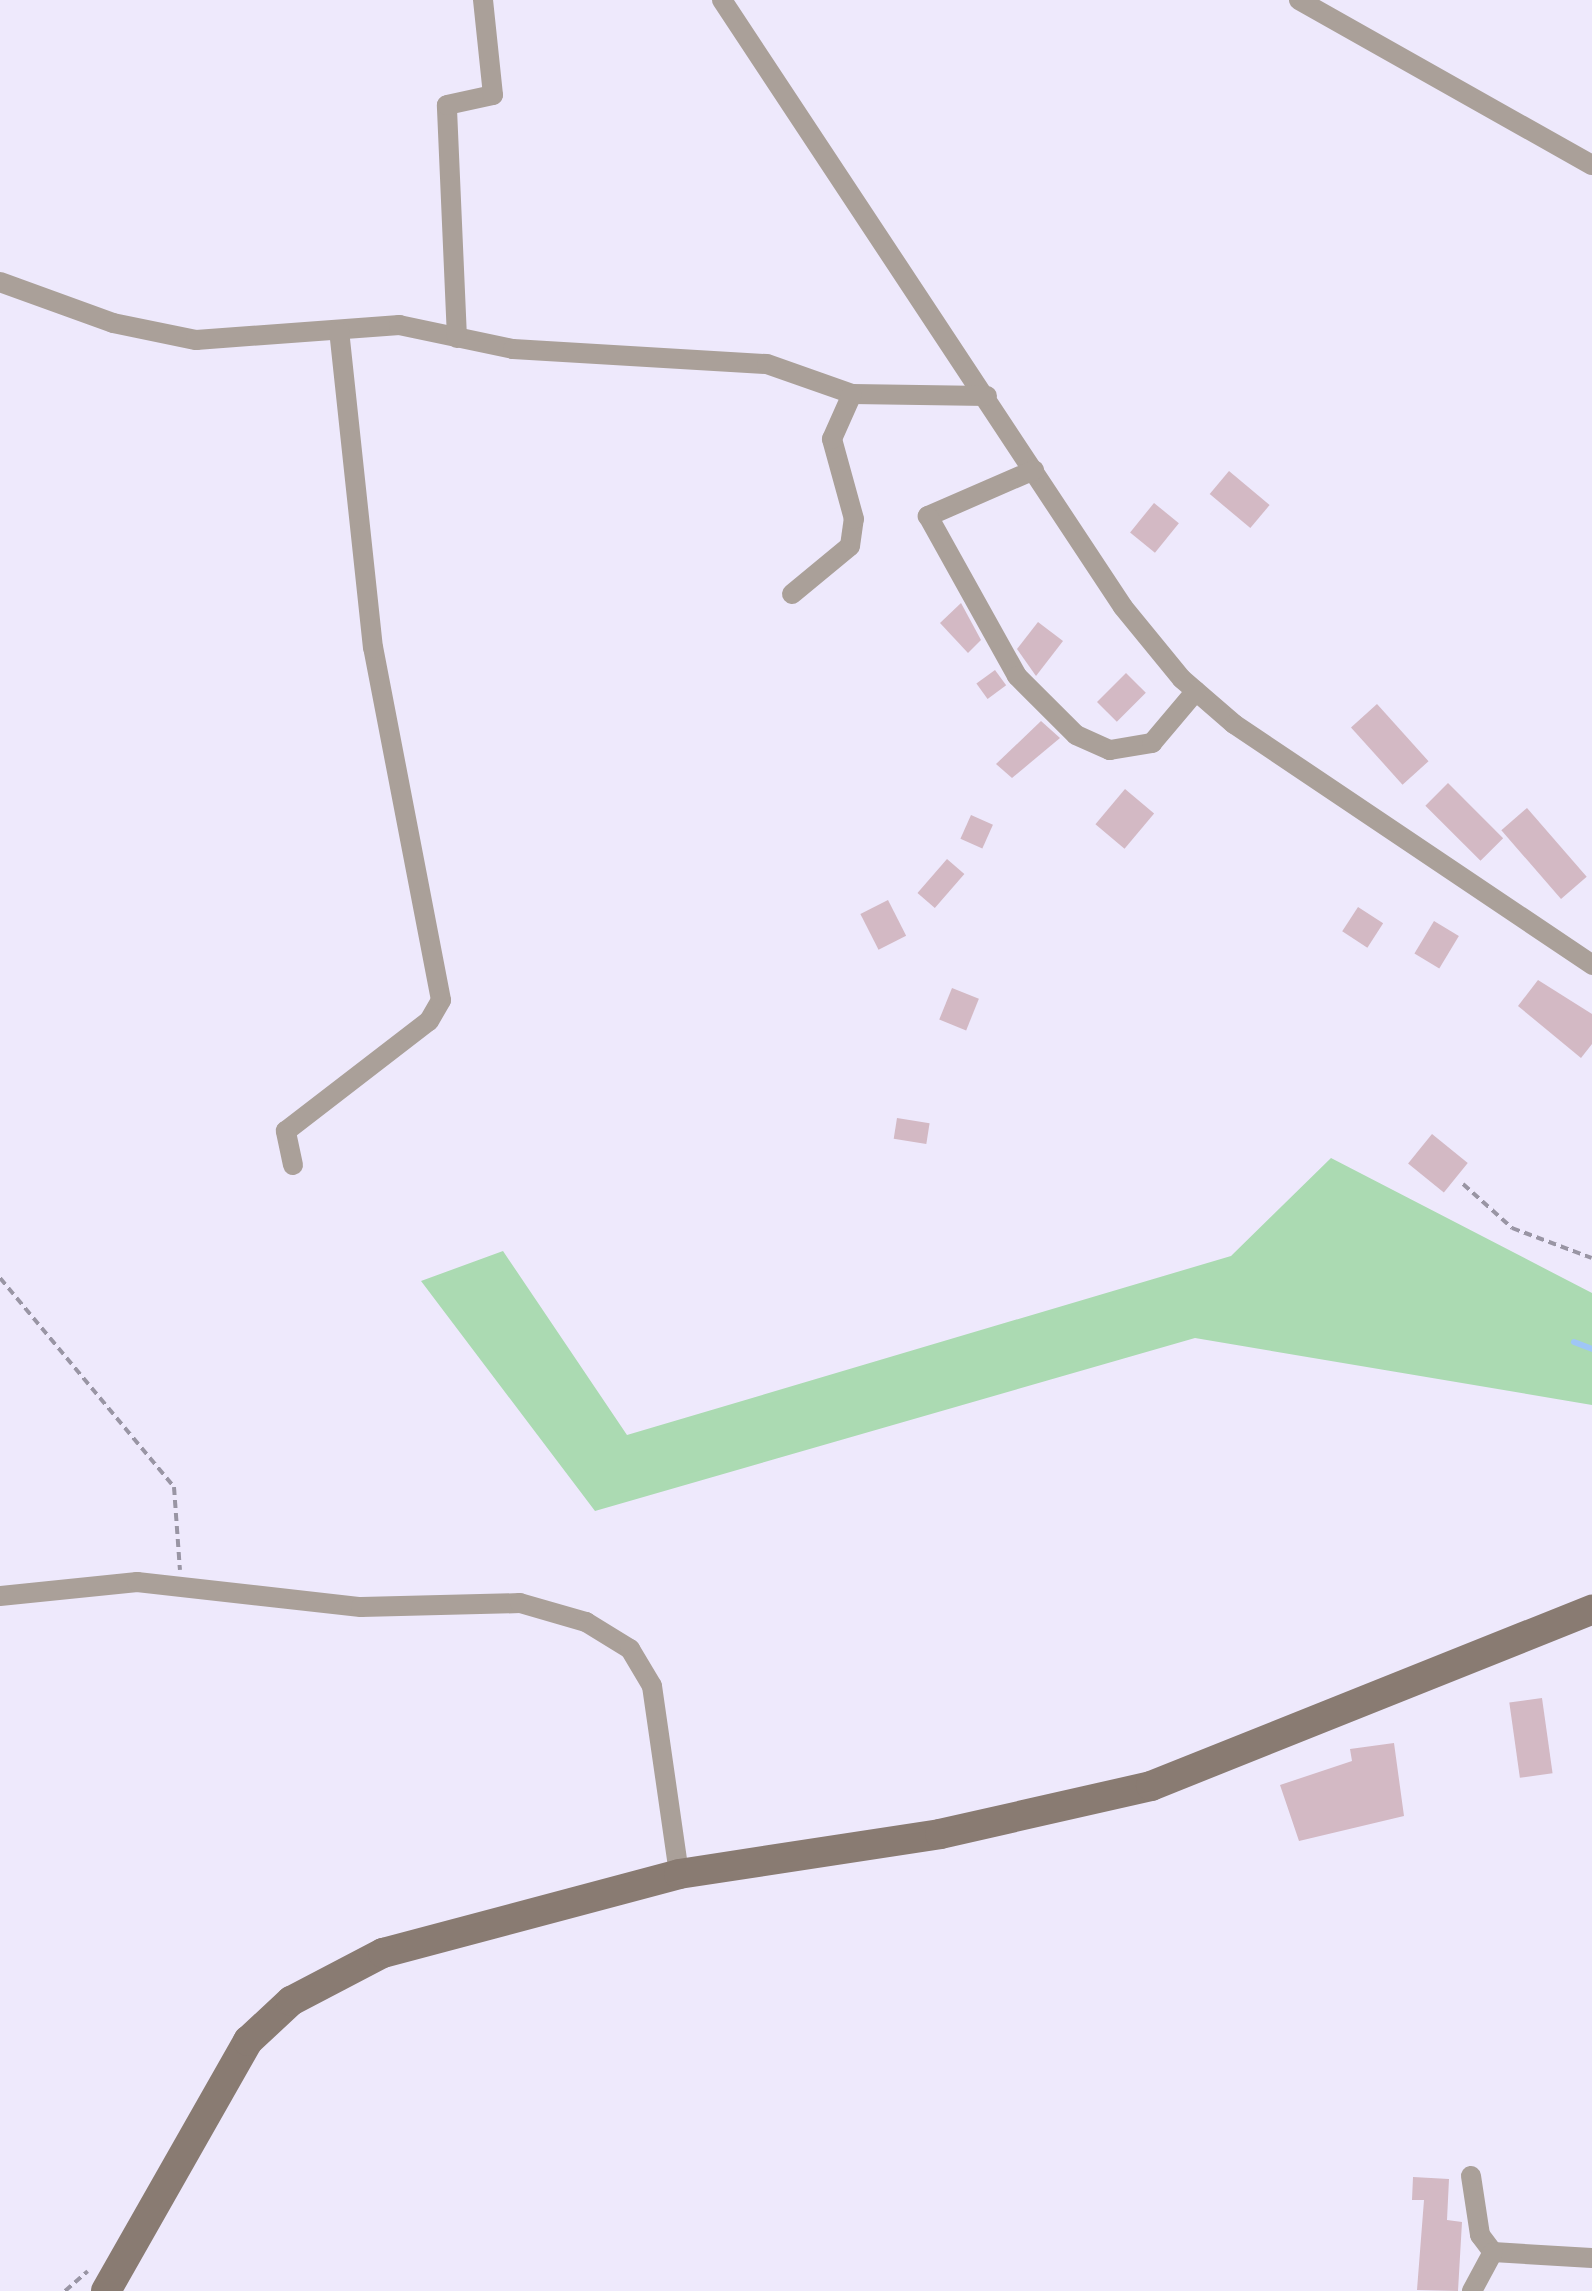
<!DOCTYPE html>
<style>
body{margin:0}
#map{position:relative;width:1592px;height:2291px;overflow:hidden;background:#eee9fc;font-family:"Noto Serif",serif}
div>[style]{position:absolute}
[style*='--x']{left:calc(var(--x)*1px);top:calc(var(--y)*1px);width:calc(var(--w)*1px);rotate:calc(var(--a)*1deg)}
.green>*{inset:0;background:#abdab2}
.stream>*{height:6px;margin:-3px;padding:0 3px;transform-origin:3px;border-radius:3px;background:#9fc6f6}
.building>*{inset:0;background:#d3b9c4;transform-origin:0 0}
.path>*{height:4px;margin-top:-2px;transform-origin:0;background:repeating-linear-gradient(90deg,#9995a4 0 8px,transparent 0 13px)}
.street>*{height:20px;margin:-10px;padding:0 10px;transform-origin:10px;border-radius:10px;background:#aaa099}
.secondary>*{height:30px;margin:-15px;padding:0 15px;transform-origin:15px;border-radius:15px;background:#897b72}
span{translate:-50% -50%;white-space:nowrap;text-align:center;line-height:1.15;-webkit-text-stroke:9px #eee9fc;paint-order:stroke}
</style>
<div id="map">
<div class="green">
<div style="clip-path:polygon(1331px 1158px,1592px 1293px,1592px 1405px,1195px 1338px,595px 1511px,421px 1281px,503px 1251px,627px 1435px,1231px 1256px)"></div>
</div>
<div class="stream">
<div style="--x:1574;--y:1342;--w:19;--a:21"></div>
</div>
<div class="building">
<div style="left:1229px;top:471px;width:53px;height:30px;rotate:40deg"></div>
<div style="left:1154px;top:503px;width:32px;height:38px;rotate:39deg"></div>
<div style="clip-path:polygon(961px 603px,981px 640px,968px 653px,940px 623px)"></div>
<div style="clip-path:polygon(1038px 622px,1063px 641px,1036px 676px,1017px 649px)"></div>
<div style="left:995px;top:670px;width:19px;height:23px;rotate:54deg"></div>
<div style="left:1126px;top:673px;width:28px;height:41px;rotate:45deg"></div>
<div style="left:1377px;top:704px;width:77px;height:35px;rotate:48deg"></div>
<div style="clip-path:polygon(1041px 721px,1060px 738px,1012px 778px,996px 764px)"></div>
<div style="left:1448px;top:783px;width:78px;height:32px;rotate:45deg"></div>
<div style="left:1125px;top:789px;width:38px;height:46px;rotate:40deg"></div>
<div style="left:1527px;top:808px;width:91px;height:34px;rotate:49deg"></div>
<div style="left:971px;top:815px;width:24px;height:26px;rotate:24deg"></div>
<div style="left:947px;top:859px;width:23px;height:45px;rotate:41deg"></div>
<div style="left:888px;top:900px;width:40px;height:31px;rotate:63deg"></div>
<div style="left:1358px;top:907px;width:30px;height:29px;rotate:33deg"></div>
<div style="left:1434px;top:921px;width:29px;height:38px;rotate:31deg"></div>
<div style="clip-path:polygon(1538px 980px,1592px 1014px,1592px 1044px,1581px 1058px,1518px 1006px)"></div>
<div style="left:952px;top:988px;width:29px;height:34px;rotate:22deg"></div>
<div style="left:897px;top:1118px;width:33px;height:21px;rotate:9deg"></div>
<div style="left:1432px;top:1134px;width:46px;height:38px;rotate:39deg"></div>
<div style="left:1542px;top:1698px;width:76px;height:33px;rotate:82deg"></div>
<div style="clip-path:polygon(1394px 1743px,1404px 1816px,1299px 1841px,1280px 1785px,1352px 1761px,1350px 1749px)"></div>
<div style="clip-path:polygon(1413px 2177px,1449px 2179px,1447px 2220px,1462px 2222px,1458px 2291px,1417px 2290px,1424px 2200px,1412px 2200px)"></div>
</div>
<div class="path">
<div style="--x:1463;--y:1184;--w:66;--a:41.9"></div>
<div style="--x:1512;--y:1228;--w:85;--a:20.6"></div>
<div style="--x:0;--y:1278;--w:272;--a:50.2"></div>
<div style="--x:174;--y:1487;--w:83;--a:85.9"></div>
<div style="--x:65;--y:2291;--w:30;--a:-41"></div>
</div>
<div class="street">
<div style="--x:722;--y:0;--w:727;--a:56.55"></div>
<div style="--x:1123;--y:607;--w:93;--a:50.7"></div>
<div style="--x:1182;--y:679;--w:69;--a:40.9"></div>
<div style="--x:1234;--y:724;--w:432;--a:33.9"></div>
<div style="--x:1299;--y:0;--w:336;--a:29.4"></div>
<div style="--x:0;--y:282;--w:120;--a:19.9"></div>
<div style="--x:113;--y:323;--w:85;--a:11.6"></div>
<div style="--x:196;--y:340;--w:204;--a:-4.2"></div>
<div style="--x:399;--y:325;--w:116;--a:11.9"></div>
<div style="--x:513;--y:349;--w:254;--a:3.4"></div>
<div style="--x:767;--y:364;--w:90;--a:19.4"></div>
<div style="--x:852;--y:394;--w:135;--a:0.8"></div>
<div style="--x:457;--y:338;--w:233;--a:-92.5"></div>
<div style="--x:447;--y:105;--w:47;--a:-12.3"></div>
<div style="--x:493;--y:95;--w:96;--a:-96"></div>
<div style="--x:1034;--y:470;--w:116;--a:156.5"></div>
<div style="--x:928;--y:516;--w:183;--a:60.9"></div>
<div style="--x:1017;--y:676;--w:83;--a:45"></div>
<div style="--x:1076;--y:735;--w:37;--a:24"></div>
<div style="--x:1110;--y:750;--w:43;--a:-9.5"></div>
<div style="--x:1152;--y:743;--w:68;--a:-49.8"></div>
<div style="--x:792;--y:594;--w:75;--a:-39.6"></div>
<div style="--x:850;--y:546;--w:27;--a:-82"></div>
<div style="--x:854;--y:519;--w:83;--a:-105.4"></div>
<div style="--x:832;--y:439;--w:49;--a:-66"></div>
<div style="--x:293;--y:1165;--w:35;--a:-102"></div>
<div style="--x:286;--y:1131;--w:180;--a:-37.6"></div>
<div style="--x:429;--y:1021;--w:24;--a:-60"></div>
<div style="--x:441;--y:1000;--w:359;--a:-100.9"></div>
<div style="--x:373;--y:648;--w:318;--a:-96.1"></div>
<div style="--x:0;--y:1596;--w:138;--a:-5.8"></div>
<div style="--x:137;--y:1582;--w:225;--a:6.4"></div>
<div style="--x:361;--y:1607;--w:159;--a:-1.4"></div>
<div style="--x:520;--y:1603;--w:69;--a:16.1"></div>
<div style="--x:586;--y:1622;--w:52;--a:31.5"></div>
<div style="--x:630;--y:1649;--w:43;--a:59.3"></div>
<div style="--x:652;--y:1686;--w:190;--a:81.8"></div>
<div style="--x:1471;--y:2176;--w:60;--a:81.3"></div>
<div style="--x:1480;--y:2235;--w:21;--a:53"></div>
<div style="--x:1493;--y:2252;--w:99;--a:3.5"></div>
<div style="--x:1472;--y:2291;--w:44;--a:-61.7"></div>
</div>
<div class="secondary">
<div style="--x:106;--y:2291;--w:288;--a:-60.4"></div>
<div style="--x:248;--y:2041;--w:59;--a:-42.9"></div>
<div style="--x:291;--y:2001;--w:104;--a:-27.6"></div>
<div style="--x:383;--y:1953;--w:306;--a:-14.9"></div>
<div style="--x:679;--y:1874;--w:264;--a:-8.7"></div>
<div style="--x:940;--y:1834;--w:216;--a:-12.8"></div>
<div style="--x:1151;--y:1786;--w:475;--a:-21.8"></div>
</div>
</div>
